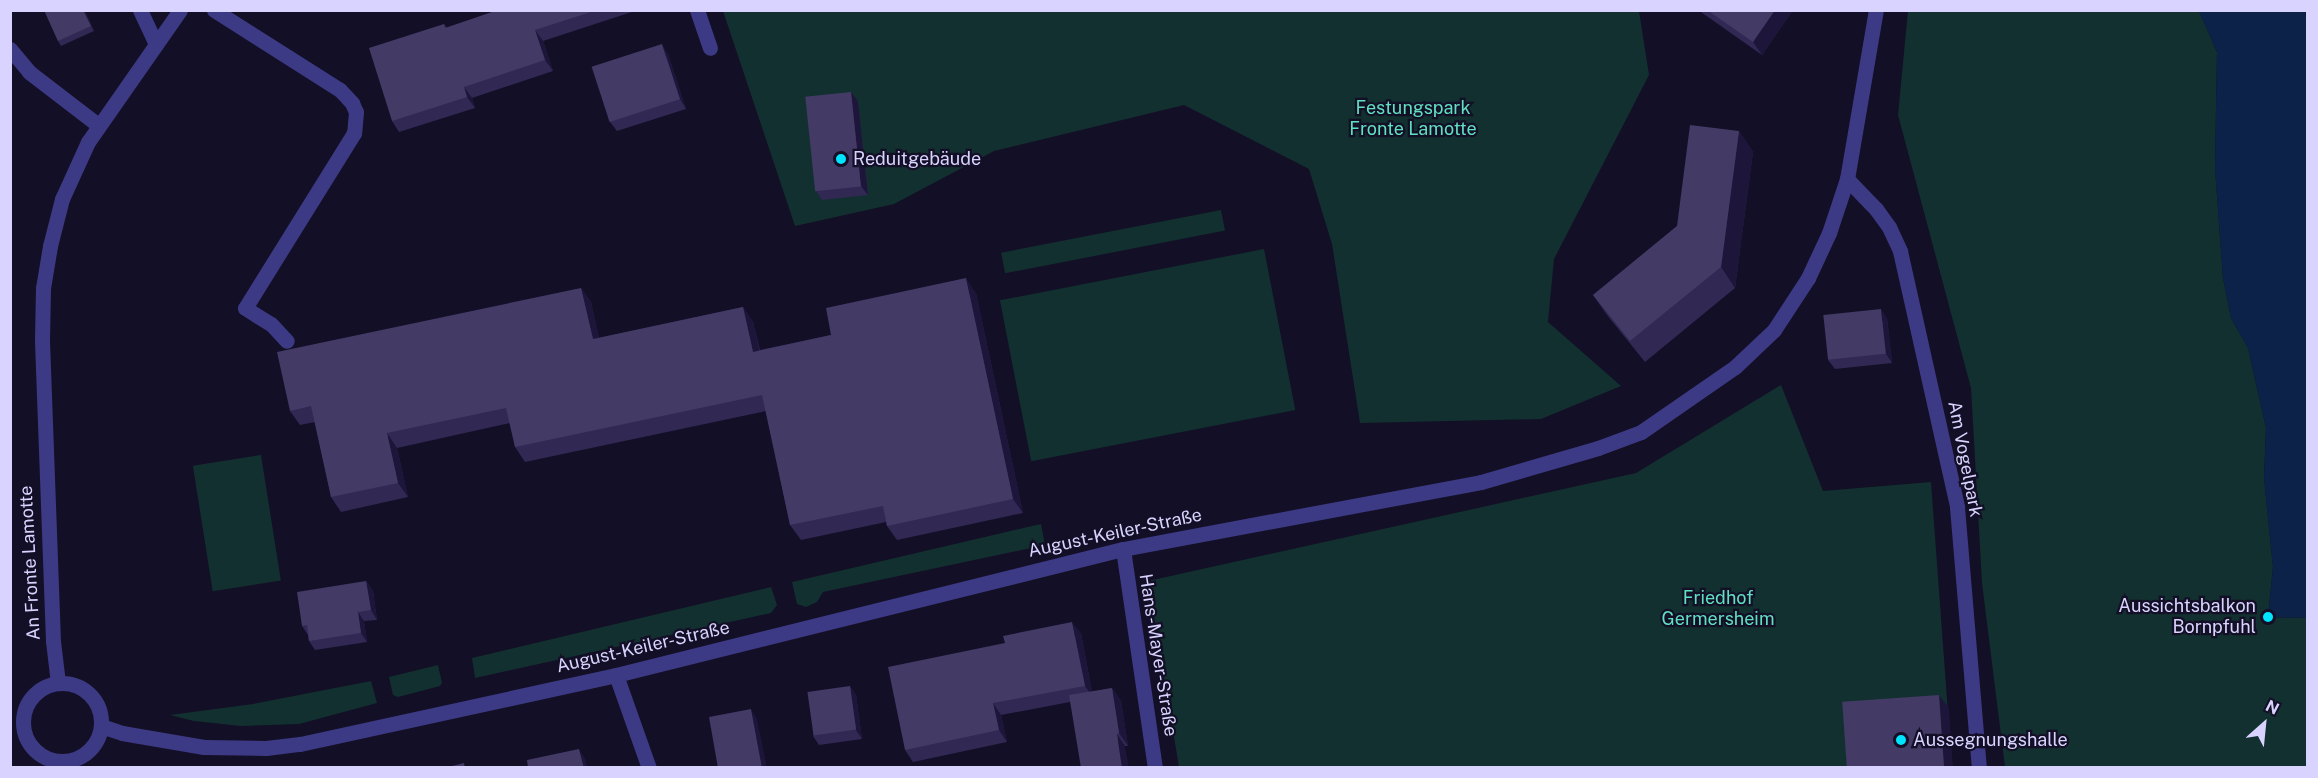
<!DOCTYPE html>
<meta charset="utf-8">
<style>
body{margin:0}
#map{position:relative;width:2318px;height:778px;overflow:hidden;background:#130f26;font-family:"Public Sans",sans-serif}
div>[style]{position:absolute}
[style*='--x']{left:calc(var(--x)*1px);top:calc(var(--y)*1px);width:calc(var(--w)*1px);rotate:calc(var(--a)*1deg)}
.green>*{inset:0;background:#12302f;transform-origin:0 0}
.water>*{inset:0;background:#0c2248}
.service>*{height:15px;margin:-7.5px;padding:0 7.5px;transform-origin:7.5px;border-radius:7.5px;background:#3d3a85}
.minor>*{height:15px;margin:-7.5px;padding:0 7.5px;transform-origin:7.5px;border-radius:7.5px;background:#3d3a85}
.tertiary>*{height:15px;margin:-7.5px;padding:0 7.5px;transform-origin:7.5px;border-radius:7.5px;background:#3d3a85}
.tertiary>.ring{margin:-7.5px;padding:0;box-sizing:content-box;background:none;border:15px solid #3d3a85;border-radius:50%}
.wall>*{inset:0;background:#312854}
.shaded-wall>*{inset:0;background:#1d163a}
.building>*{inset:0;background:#433a66;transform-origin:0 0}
.dots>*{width:16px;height:16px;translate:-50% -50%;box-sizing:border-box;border:3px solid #130f26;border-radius:50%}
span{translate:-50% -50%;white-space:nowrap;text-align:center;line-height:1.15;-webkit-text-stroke:4.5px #130f26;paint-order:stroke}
.park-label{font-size:18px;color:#5fe0c0}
.poi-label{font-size:18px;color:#d9d4ff}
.left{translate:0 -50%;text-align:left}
.right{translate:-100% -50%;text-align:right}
.street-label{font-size:18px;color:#d9d4ff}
.frame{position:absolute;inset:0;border:12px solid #d9d4ff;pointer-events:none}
.north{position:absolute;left:2234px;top:694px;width:60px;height:60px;-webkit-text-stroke:4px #130f26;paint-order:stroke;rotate:27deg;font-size:16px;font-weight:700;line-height:24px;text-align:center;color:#d9d4ff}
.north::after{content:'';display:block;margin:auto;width:21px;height:27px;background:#d9d4ff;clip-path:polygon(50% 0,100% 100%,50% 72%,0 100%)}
</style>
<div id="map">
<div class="green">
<div style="clip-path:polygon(723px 11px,1639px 11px,1649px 75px,1554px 259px,1548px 322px,1621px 386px,1541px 419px,1360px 423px,1332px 244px,1309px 169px,1184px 105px,994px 151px,894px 204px,795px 226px)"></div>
<div style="clip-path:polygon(1908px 11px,2199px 11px,2217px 52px,2215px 168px,2223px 278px,2231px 318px,2248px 348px,2266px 428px,2264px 478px,2273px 567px,2268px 617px,2307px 618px,2307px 767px,2005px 767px,1982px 583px,1971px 388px,1898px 115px)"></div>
<div style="left:1221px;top:210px;width:21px;height:224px;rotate:79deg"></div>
<div style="left:1264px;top:249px;width:164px;height:269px;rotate:79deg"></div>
<div style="clip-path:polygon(1781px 385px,1823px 491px,1931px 482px,1952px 767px,1179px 767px,1148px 581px,1636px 473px)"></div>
<div style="left:261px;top:455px;width:127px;height:69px;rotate:81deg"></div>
<div style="clip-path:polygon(1041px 524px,1045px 545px,823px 592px,817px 602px,806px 607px,797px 604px,792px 582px)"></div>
<div style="clip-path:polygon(771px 587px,777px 605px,771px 613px,475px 678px,472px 658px)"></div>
<div style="clip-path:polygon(438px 665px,442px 683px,440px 686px,398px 697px,393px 695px,389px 677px)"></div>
<div style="clip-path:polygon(371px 681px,377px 703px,299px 724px,241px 726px,194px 721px,170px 715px,253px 704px)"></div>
</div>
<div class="water">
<div style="clip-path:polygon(2199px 11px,2305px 11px,2307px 22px,2307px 618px,2268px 617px,2273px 567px,2264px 478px,2266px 428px,2248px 348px,2231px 318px,2223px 278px,2215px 168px,2217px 52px)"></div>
</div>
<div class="service">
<div style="--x:140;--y:10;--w:38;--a:65"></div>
<div style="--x:214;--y:10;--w:149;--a:32.4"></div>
<div style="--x:340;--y:90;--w:18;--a:47"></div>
<div style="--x:352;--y:103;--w:10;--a:66"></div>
<div style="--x:356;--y:112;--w:21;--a:95"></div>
<div style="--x:354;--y:133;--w:206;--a:121.9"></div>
<div style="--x:245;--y:308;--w:31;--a:32"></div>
<div style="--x:271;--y:324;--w:23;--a:47"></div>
<div style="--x:10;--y:49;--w:30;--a:50"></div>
<div style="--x:29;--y:72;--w:87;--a:37.5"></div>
<div style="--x:1847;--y:179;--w:42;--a:46"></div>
<div style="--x:1876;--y:209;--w:22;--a:54"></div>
<div style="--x:1889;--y:227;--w:26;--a:65"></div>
<div style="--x:1900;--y:251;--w:262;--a:77.4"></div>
<div style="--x:1957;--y:507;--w:262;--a:85.2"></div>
</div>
<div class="minor">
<div style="--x:697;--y:10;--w:40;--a:71.1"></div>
<div style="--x:1123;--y:549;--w:221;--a:81.7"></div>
<div style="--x:616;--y:675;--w:99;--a:70.5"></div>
<div style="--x:58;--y:683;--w:42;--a:-96.8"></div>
<div style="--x:53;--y:641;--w:301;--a:-92.1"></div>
<div style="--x:42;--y:340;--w:52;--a:-88.9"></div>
<div style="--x:43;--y:288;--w:43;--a:-80.5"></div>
<div style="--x:50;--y:246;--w:49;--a:-75.7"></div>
<div style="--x:62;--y:199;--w:63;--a:-65.5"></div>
<div style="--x:88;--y:142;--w:161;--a:-55.1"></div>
<div style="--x:60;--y:768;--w:7;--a:-90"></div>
</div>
<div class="tertiary">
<div class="ring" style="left:23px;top:683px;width:63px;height:63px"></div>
<div style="--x:101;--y:726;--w:22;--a:18"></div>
<div style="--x:122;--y:733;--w:83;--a:9.7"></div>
<div style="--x:204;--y:747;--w:62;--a:0.9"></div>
<div style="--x:266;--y:748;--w:34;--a:-7"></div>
<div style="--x:300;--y:744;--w:323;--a:-12.3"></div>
<div style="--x:616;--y:675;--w:522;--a:-13.96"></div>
<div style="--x:1123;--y:549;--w:364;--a:-10.6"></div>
<div style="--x:1481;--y:482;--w:122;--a:-16.2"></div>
<div style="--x:1598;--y:448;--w:46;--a:-20.4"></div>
<div style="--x:1641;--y:432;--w:114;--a:-34.7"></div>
<div style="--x:1735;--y:367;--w:54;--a:-43.5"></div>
<div style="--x:1774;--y:330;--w:62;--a:-56.8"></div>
<div style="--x:1808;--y:278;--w:50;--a:-65"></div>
<div style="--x:1829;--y:233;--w:57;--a:-71.6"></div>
<div style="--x:1847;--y:179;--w:171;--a:-80.3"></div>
</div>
<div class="wall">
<div style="clip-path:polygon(44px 10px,85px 10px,94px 31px,61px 46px,58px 41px)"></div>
<div style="clip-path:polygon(498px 10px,638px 10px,543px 41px,553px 71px,472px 98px,475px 108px,399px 132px,392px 121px,444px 24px,447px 28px)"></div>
<div style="clip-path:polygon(1698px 10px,1793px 10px,1762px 55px)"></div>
<div style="clip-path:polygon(668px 54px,686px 109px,617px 131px,610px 122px)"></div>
<div style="clip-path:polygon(851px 92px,858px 101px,868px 195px,822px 200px,816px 191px)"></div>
<div style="clip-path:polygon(1739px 131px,1753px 152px,1735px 288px,1645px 362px,1607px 315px,1593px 295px,1677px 226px)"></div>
<div style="clip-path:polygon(581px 288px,591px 302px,599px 338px,743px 307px,753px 322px,760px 350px,831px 335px,976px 293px,1023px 513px,897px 540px,887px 526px,886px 522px,801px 540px,790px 525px,766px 411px,525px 462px,515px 447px,510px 423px,397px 448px,408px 497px,341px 512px,331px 497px,315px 422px,300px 425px,290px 411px)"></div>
<div style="clip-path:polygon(1887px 318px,1892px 363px,1835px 369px,1828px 360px)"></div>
<div style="clip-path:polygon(366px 581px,373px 591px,377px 620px,364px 621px,367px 642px,315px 650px,309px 641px,308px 635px,302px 626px)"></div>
<div style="clip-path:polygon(1081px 633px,1092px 692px,1112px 688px,1121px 701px,1128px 746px,1125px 746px,1070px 702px,1001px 715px,1007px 742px,913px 762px,905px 750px)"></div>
<div style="clip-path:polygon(850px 686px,856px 695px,862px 739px,819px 745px,813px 736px)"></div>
</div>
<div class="shaded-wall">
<div style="clip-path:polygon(83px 10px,85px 10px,94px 31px,91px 26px)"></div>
<div style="clip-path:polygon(1775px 10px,1793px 10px,1762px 55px,1753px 42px)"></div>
<div style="clip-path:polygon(535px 30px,543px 41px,553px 71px,545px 60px)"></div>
<div style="clip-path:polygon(662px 44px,668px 54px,686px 109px,680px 99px)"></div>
<div style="clip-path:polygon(464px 87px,472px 98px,475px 108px,467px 97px)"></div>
<div style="clip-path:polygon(851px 92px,858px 101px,868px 195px,861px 186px)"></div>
<div style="clip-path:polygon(1739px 131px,1753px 152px,1735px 288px,1721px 267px)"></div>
<div style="clip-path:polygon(966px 278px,976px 293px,1023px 513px,1013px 499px)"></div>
<div style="clip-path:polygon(581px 288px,591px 302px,603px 354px,593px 339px)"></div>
<div style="clip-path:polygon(743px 307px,753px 322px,763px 366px,753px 352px)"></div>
<div style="clip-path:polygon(1881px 309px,1887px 318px,1892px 363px,1886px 354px)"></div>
<div style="clip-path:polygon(387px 433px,397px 448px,408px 497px,398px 483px)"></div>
<div style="clip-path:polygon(366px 581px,373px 591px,377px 620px,371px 610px)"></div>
<div style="clip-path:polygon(358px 612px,364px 621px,367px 642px,361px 633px)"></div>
<div style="clip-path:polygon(1072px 622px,1081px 633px,1093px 697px,1085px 686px)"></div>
<div style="clip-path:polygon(850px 686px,856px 695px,862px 739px,856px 730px)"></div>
<div style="clip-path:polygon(1112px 688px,1121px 701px,1128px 746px,1119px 733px)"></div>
<div style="clip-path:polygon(1939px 695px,1949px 708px,1953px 768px,1944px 768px)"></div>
<div style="clip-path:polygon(993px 703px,1001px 715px,1007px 742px,999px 730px)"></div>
<div style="clip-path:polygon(751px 709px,757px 719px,767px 768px,762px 768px)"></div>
<div style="clip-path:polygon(1117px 734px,1125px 746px,1129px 768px,1122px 768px)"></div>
<div style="clip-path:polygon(579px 749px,585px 758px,588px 768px,584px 768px)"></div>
</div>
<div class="building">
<div style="clip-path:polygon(44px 10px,83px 10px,91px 26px,58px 41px)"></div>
<div style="clip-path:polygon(498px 10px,597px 10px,535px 30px,545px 60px,464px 87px,467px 97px,392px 121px,369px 48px,444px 24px,445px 28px)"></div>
<div style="clip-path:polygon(1707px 10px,1775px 10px,1753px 42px)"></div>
<div style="left:662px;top:44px;width:58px;height:74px;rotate:72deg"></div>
<div style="left:851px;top:92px;width:95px;height:46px;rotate:84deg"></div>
<div style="clip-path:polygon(1690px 125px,1739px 131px,1721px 267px,1630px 341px,1593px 295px,1677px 226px)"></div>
<div style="clip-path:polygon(966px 278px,1013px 499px,887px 526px,883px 506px,790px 525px,762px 395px,515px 447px,506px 408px,387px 433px,398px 483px,331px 497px,311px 406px,290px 411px,277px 352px,581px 288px,593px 339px,743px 307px,753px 352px,831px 335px,826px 308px)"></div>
<div style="left:1881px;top:309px;width:45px;height:58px;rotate:84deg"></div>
<div style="clip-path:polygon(366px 581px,371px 610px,358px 612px,361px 633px,309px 641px,307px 625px,302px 626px,297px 592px)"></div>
<div style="clip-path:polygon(1072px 622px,1085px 686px,993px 703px,999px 730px,905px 750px,888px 667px,1005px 643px,1003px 636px)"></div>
<div style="left:850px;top:686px;width:44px;height:43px;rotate:82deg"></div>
<div style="clip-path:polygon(1112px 688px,1119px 733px,1117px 734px,1122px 768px,1081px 768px,1069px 695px)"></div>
<div style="left:1939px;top:695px;width:73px;height:97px;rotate:86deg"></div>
<div style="clip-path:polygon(751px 709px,762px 768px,718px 768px,709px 717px)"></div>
<div style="clip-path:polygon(579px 749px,584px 768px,528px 768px,527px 760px)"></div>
<div style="clip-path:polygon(464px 763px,465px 768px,444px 768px)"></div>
</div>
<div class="dots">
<div style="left:841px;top:159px;background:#00e5ff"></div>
<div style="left:2268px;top:617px;background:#00e5ff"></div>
<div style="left:1901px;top:740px;background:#00e5ff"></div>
</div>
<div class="park-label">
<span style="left:1413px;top:119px">Festungspark<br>Fronte Lamotte</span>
<span style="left:1718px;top:609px">Friedhof<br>Germersheim</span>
</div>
<div class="poi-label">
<span class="left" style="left:853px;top:159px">Reduitgebäude</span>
<span class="right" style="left:2256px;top:617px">Aussichtsbalkon<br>Bornpfuhl</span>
<span class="left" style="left:1913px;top:740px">Aussegnungshalle</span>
</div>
<div class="street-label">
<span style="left:1965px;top:459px;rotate:79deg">Am Vogelpark</span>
<span style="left:1115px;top:533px;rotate:-12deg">August-Keiler-Straße</span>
<span style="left:30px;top:563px;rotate:-93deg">An Fronte Lamotte</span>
<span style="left:643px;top:647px;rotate:-13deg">August-Keiler-Straße</span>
<span style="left:1158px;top:655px;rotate:81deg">Hans-Mayer-Straße</span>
</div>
<div class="frame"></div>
<div class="north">N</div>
</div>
